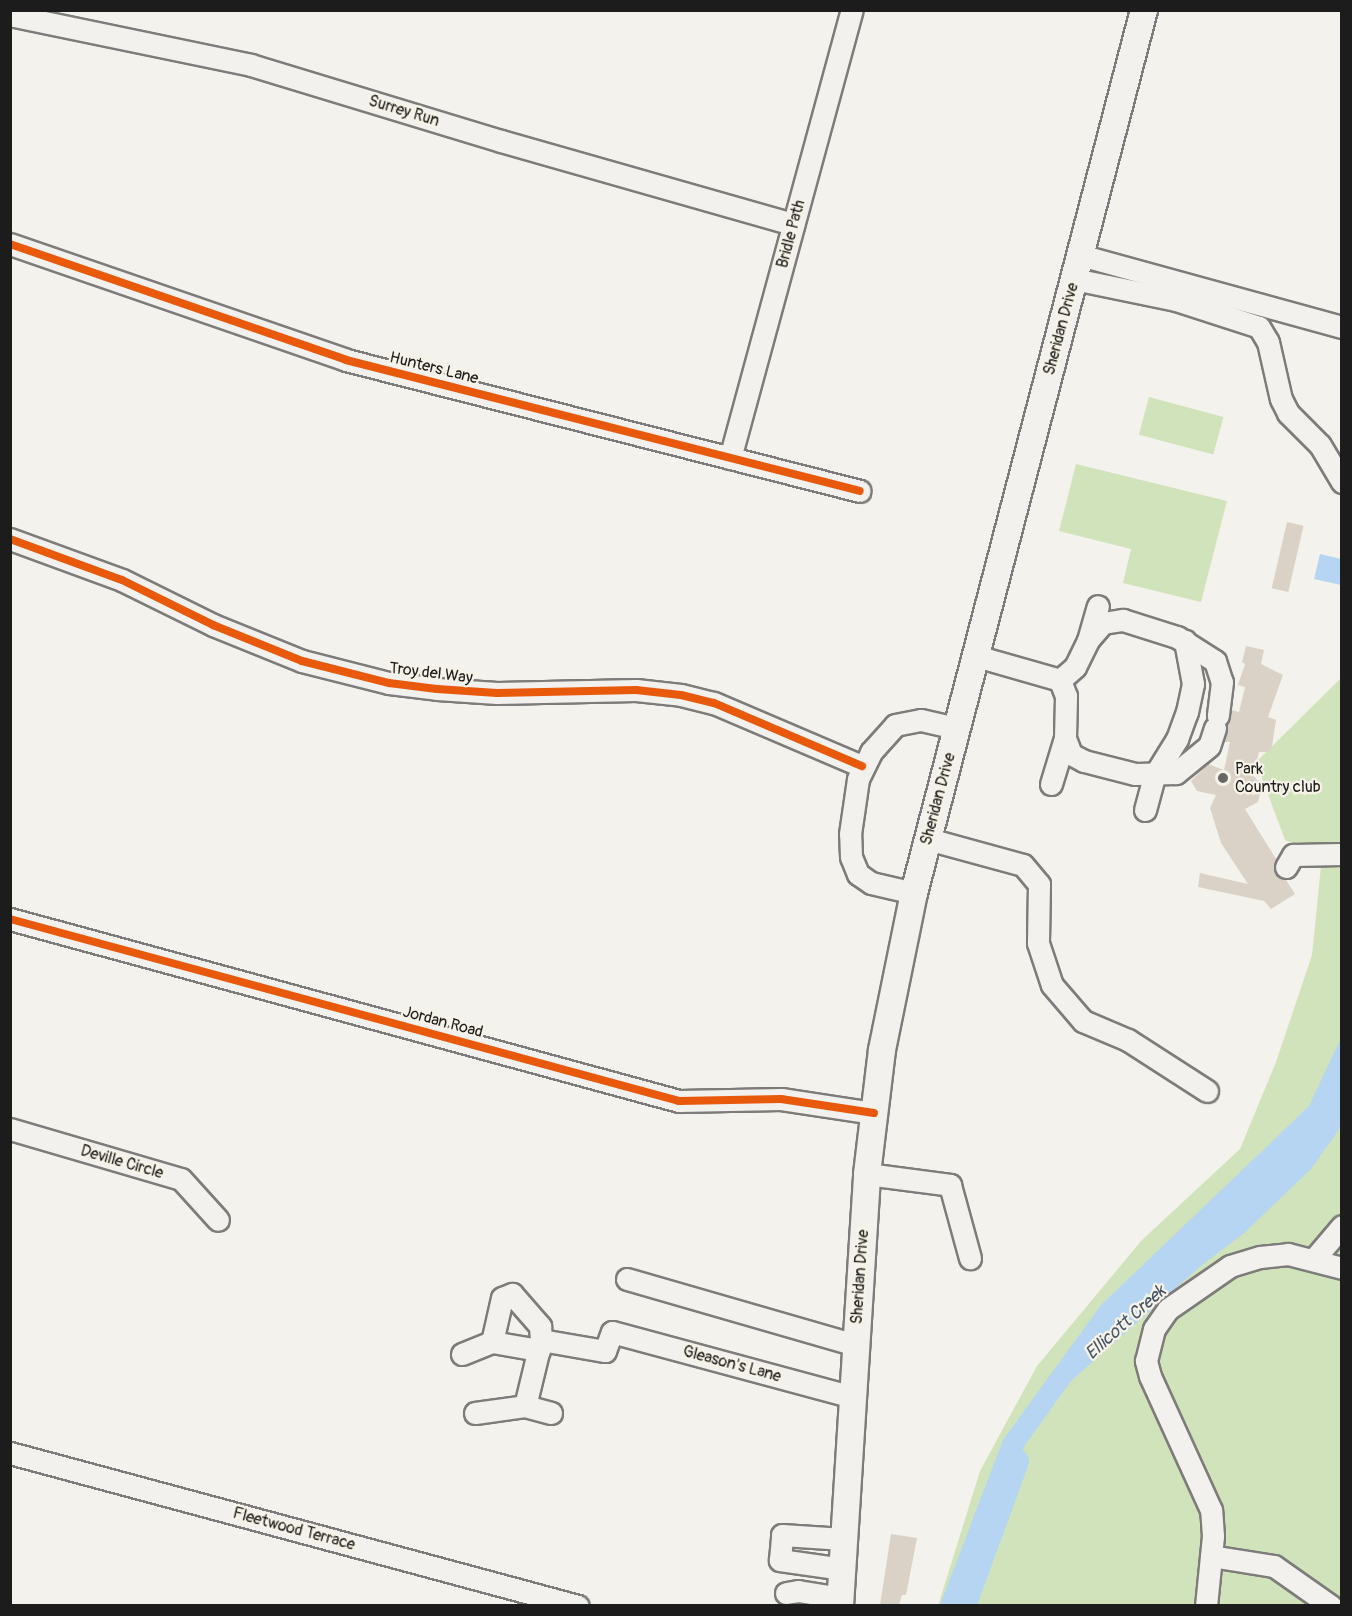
<!DOCTYPE html>
<style>
body{margin:0}
#map{position:relative;width:1352px;height:1616px;overflow:hidden;background:#f4f2ec;font-family:Pangolin,sans-serif}
div>[style]{position:absolute}
[style*='--x']{left:calc(var(--x)*1px);top:calc(var(--y)*1px);width:calc(var(--w)*1px);rotate:calc(var(--a)*1deg)}
.green>*{inset:0;background:#d1e3ba;transform-origin:0 0}
.water>*{inset:0;background:#b5d5f2}
.river>*{height:26px;margin:-13px;padding:0 13px;transform-origin:13px;border-radius:13px;background:#b5d5f2}
.building>*{inset:0;background:#dad2c7;transform-origin:0 0}
.roads{filter:drop-shadow(2px 0 #7d7c7a) drop-shadow(-2px 0 #7d7c7a) drop-shadow(0 2px #7d7c7a) drop-shadow(0 -2px #7d7c7a)}
.minor>*{height:21px;margin:-10.5px;padding:0 10.5px;transform-origin:10.5px;border-radius:10.5px;background:#f2f1ed}
.major>*{height:26px;margin:-13px;padding:0 13px;transform-origin:13px;border-radius:13px;background:#f2f1ed}
.cycleway>*{height:8px;margin:-4px;padding:0 4px;transform-origin:4px;border-radius:4px;background:#e8590c}
.dots>*{width:16px;height:16px;translate:-50% -50%;box-sizing:border-box;border:3px solid #f7f3e8;border-radius:50%}
span{translate:-50% -50%;white-space:nowrap;text-align:center;line-height:1.15;-webkit-text-stroke:4.5px #f7f3e8;paint-order:stroke}
.street-label{font-size:16px;color:#1c1c1c}
.poi-label{font-size:16px;color:#1c1c1c}
.left{translate:0 -50%;text-align:left}
.water-label{font-size:18px;color:#485868;font-style:italic}
.frame{position:absolute;inset:0;border:12px solid #1c1c1c;pointer-events:none}
</style>
<div id="map">
<div class="green">
<div style="left:1149px;top:397px;width:77px;height:39px;rotate:15deg"></div>
<div style="clip-path:polygon(1076px 464px,1227px 501px,1201px 602px,1123px 583px,1131px 549px,1059px 531px)"></div>
<div style="clip-path:polygon(1341px 678px,1341px 1605px,938px 1606px,980px 1471px,1037px 1366px,1142px 1240px,1240px 1149px,1276px 1062px,1312px 955px,1322px 856px,1285px 840px,1256px 762px)"></div>
</div>
<div class="water">
<div style="clip-path:polygon(1320px 554px,1341px 559px,1341px 585px,1314px 579px)"></div>
<div style="clip-path:polygon(1341px 1038px,1342px 1123px,1338px 1131px,1311px 1169px,1243px 1234px,1202px 1265px,1071px 1381px,1025px 1445px,958px 1605px,940px 1605px,1003px 1440px,1101px 1305px,1309px 1106px)"></div>
</div>
<div class="river">
<div style="--x:963;--y:1606;--w:154;--a:-69.9"></div>
</div>
<div class="building">
<div style="left:1287px;top:522px;width:17px;height:68px;rotate:13deg"></div>
<div style="clip-path:polygon(1246px 646px,1264px 650px,1261px 664px,1283px 675px,1268px 717px,1276px 720px,1272px 746px,1268px 752px,1259px 752px,1253px 775px,1262px 786px,1258px 802px,1245px 809px,1276px 859px,1275px 874px,1286px 880px,1295px 894px,1271px 909px,1264px 901px,1198px 887px,1200px 873px,1248px 884px,1221px 843px,1210px 808px,1216px 795px,1197px 791px,1191px 781px,1208px 764px,1224px 770px,1230px 742px,1224px 742px,1227px 725px,1232px 710px,1239px 712px,1245px 687px,1238px 685px,1245px 664px,1242px 662px)"></div>
<div style="clip-path:polygon(891px 1534px,917px 1538px,906px 1595px,902px 1595px,899px 1605px,880px 1605px)"></div>
</div>
<div class="roads">
<div class="minor">
<div style="--x:10;--y:15;--w:246;--a:11.7"></div>
<div style="--x:251;--y:65;--w:261;--a:16.9"></div>
<div style="--x:501;--y:141;--w:304;--a:15.9"></div>
<div style="--x:10;--y:244;--w:355;--a:19"></div>
<div style="--x:346;--y:360;--w:530;--a:14.3"></div>
<div style="--x:1080;--y:255;--w:272;--a:15.4"></div>
<div style="--x:1074;--y:279;--w:104;--a:11.6"></div>
<div style="--x:1176;--y:300;--w:87;--a:18"></div>
<div style="--x:1259;--y:327;--w:17;--a:59"></div>
<div style="--x:1268;--y:342;--w:58;--a:77.2"></div>
<div style="--x:1281;--y:399;--w:16;--a:63"></div>
<div style="--x:1288;--y:413;--w:45;--a:45"></div>
<div style="--x:1320;--y:445;--w:43;--a:59.3"></div>
<div style="--x:730;--y:458;--w:464;--a:-74.8"></div>
<div style="--x:10;--y:539;--w:119;--a:20.1"></div>
<div style="--x:122;--y:580;--w:102;--a:26.3"></div>
<div style="--x:213;--y:625;--w:96;--a:22"></div>
<div style="--x:302;--y:661;--w:90;--a:14.2"></div>
<div style="--x:389;--y:683;--w:48;--a:7.1"></div>
<div style="--x:437;--y:689;--w:60;--a:3.8"></div>
<div style="--x:497;--y:693;--w:139;--a:-1.2"></div>
<div style="--x:636;--y:690;--w:45;--a:6.3"></div>
<div style="--x:681;--y:695;--w:34;--a:14"></div>
<div style="--x:714;--y:703;--w:161;--a:23.1"></div>
<div style="--x:1089;--y:637;--w:32;--a:-74"></div>
<div style="--x:976;--y:656;--w:87;--a:15.9"></div>
<div style="--x:1215;--y:728;--w:19;--a:108"></div>
<div style="--x:1209;--y:746;--w:43;--a:140.7"></div>
<div style="--x:1176;--y:773;--w:41;--a:178.6"></div>
<div style="--x:1135;--y:774;--w:53;--a:-165.7"></div>
<div style="--x:1084;--y:761;--w:15;--a:-152"></div>
<div style="--x:1071;--y:754;--w:17;--a:-111"></div>
<div style="--x:1065;--y:738;--w:42;--a:-88.6"></div>
<div style="--x:1066;--y:696;--w:17;--a:-111"></div>
<div style="--x:1060;--y:680;--w:20;--a:-41"></div>
<div style="--x:1075;--y:667;--w:30;--a:-64"></div>
<div style="--x:1088;--y:640;--w:23;--a:-49"></div>
<div style="--x:1103;--y:623;--w:20;--a:-9"></div>
<div style="--x:1123;--y:620;--w:57;--a:17.5"></div>
<div style="--x:1177;--y:637;--w:45;--a:32.3"></div>
<div style="--x:1215;--y:661;--w:22;--a:72"></div>
<div style="--x:1222;--y:682;--w:34;--a:97"></div>
<div style="--x:1051;--y:784;--w:48;--a:-73.1"></div>
<div style="--x:1145;--y:810;--w:35;--a:-75"></div>
<div style="--x:1154;--y:776;--w:44;--a:-58.1"></div>
<div style="--x:1177;--y:739;--w:29;--a:-70"></div>
<div style="--x:1187;--y:712;--w:29;--a:-78"></div>
<div style="--x:1193;--y:684;--w:44;--a:-100.5"></div>
<div style="--x:928;--y:839;--w:98;--a:15.3"></div>
<div style="--x:1023;--y:865;--w:25;--a:50"></div>
<div style="--x:1039;--y:884;--w:59;--a:91"></div>
<div style="--x:1038;--y:943;--w:44;--a:71.6"></div>
<div style="--x:1052;--y:985;--w:48;--a:49.3"></div>
<div style="--x:1083;--y:1021;--w:49;--a:22.9"></div>
<div style="--x:1128;--y:1040;--w:94;--a:32.8"></div>
<div style="--x:1286;--y:867;--w:14;--a:-60"></div>
<div style="--x:1293;--y:855;--w:49;--a:-1.2"></div>
<div style="--x:914;--y:893;--w:44;--a:-166.9"></div>
<div style="--x:871;--y:883;--w:16;--a:-145"></div>
<div style="--x:858;--y:874;--w:18;--a:-112"></div>
<div style="--x:851;--y:857;--w:23;--a:-92"></div>
<div style="--x:850;--y:834;--w:56;--a:-81.7"></div>
<div style="--x:858;--y:779;--w:30;--a:-64"></div>
<div style="--x:871;--y:752;--w:36;--a:-48"></div>
<div style="--x:895;--y:725;--w:26;--a:-11"></div>
<div style="--x:921;--y:720;--w:37;--a:13"></div>
<div style="--x:10;--y:919;--w:693;--a:15.22"></div>
<div style="--x:679;--y:1101;--w:102;--a:-1.1"></div>
<div style="--x:781;--y:1099;--w:94;--a:8.6"></div>
<div style="--x:10;--y:1129;--w:178;--a:16.3"></div>
<div style="--x:181;--y:1179;--w:55;--a:47.9"></div>
<div style="--x:867;--y:1174;--w:84;--a:7.5"></div>
<div style="--x:950;--y:1185;--w:76;--a:74.7"></div>
<div style="--x:1314;--y:1259;--w:43;--a:-49.7"></div>
<div style="--x:627;--y:1279;--w:238;--a:16.1"></div>
<div style="--x:492;--y:1342;--w:45;--a:-77.2"></div>
<div style="--x:502;--y:1298;--w:11;--a:-22"></div>
<div style="--x:512;--y:1294;--w:43;--a:48.8"></div>
<div style="--x:540;--y:1326;--w:14;--a:86"></div>
<div style="--x:462;--y:1354;--w:32;--a:-22"></div>
<div style="--x:492;--y:1342;--w:48;--a:9.7"></div>
<div style="--x:525;--y:1406;--w:27;--a:15"></div>
<div style="--x:475;--y:1413;--w:50;--a:-8"></div>
<div style="--x:525;--y:1406;--w:68;--a:-76.4"></div>
<div style="--x:541;--y:1340;--w:65;--a:9.8"></div>
<div style="--x:605;--y:1351;--w:20;--a:-70"></div>
<div style="--x:612;--y:1332;--w:250;--a:15.1"></div>
<div style="--x:10;--y:1453;--w:588;--a:15.08"></div>
<div style="--x:1211;--y:1556;--w:64;--a:9"></div>
<div style="--x:1274;--y:1566;--w:70;--a:35.1"></div>
<div style="--x:843;--y:1569;--w:64;--a:-171.9"></div>
<div style="--x:780;--y:1560;--w:25;--a:-85"></div>
<div style="--x:782;--y:1535;--w:62;--a:3.7"></div>
<div style="--x:786;--y:1593;--w:12;--a:-9"></div>
<div style="--x:798;--y:1591;--w:44;--a:9.2"></div>
<div style="--x:1206;--y:1606;--w:70;--a:-84.3"></div>
<div style="--x:1213;--y:1536;--w:26;--a:-94"></div>
<div style="--x:1211;--y:1510;--w:147;--a:-114.5"></div>
<div style="--x:1150;--y:1376;--w:16;--a:-105"></div>
<div style="--x:1146;--y:1361;--w:33;--a:-76"></div>
<div style="--x:1154;--y:1329;--w:24;--a:-55"></div>
<div style="--x:1168;--y:1309;--w:75;--a:-34.7"></div>
<div style="--x:1230;--y:1266;--w:31;--a:-17"></div>
<div style="--x:1260;--y:1257;--w:28;--a:-6"></div>
<div style="--x:1288;--y:1254;--w:56;--a:14.5"></div>
</div>
<div class="major">
<div style="--x:840;--y:1606;--w:433;--a:-86.4"></div>
<div style="--x:867;--y:1174;--w:125;--a:-83.1"></div>
<div style="--x:882;--y:1050;--w:160;--a:-78.5"></div>
<div style="--x:914;--y:893;--w:912;--a:-75.4"></div>
</div>
</div>
<div class="cycleway">
<div style="--x:10;--y:244;--w:355;--a:19"></div>
<div style="--x:346;--y:360;--w:530;--a:14.3"></div>
<div style="--x:10;--y:539;--w:119;--a:20.1"></div>
<div style="--x:122;--y:580;--w:102;--a:26.3"></div>
<div style="--x:213;--y:625;--w:96;--a:22"></div>
<div style="--x:302;--y:661;--w:90;--a:14.2"></div>
<div style="--x:389;--y:683;--w:48;--a:7.1"></div>
<div style="--x:437;--y:689;--w:60;--a:3.8"></div>
<div style="--x:497;--y:693;--w:139;--a:-1.2"></div>
<div style="--x:636;--y:690;--w:45;--a:6.3"></div>
<div style="--x:681;--y:695;--w:34;--a:14"></div>
<div style="--x:714;--y:703;--w:161;--a:23.1"></div>
<div style="--x:10;--y:919;--w:693;--a:15.22"></div>
<div style="--x:679;--y:1101;--w:102;--a:-1.1"></div>
<div style="--x:781;--y:1099;--w:94;--a:8.6"></div>
</div>
<div class="dots">
<div style="left:1223px;top:778px;background:#686765"></div>
</div>
<div class="street-label">
<span style="left:404px;top:111px;rotate:17deg">Surrey Run</span>
<span style="left:791px;top:234px;rotate:-75deg">Bridle Path</span>
<span style="left:1061px;top:329px;rotate:-75deg">Sheridan Drive</span>
<span style="left:434px;top:368px;rotate:14deg">Hunters Lane</span>
<span style="left:431px;top:673px;rotate:7deg">Troy del Way</span>
<span style="left:938px;top:799px;rotate:-75deg">Sheridan Drive</span>
<span style="left:443px;top:1022px;rotate:15deg">Jordan Road</span>
<span style="left:122px;top:1162px;rotate:16deg">Deville Circle</span>
<span style="left:860px;top:1277px;rotate:-86deg">Sheridan Drive</span>
<span style="left:732px;top:1364px;rotate:15deg">Gleason's Lane</span>
<span style="left:294px;top:1529px;rotate:15deg">Fleetwood Terrace</span>
</div>
<div class="poi-label">
<span class="left" style="left:1235px;top:778px">Park<br>Country club</span>
</div>
<div class="water-label">
<span style="left:1126px;top:1323px;rotate:-42deg">Ellicott Creek</span>
</div>
<div class="frame"></div>
</div>
